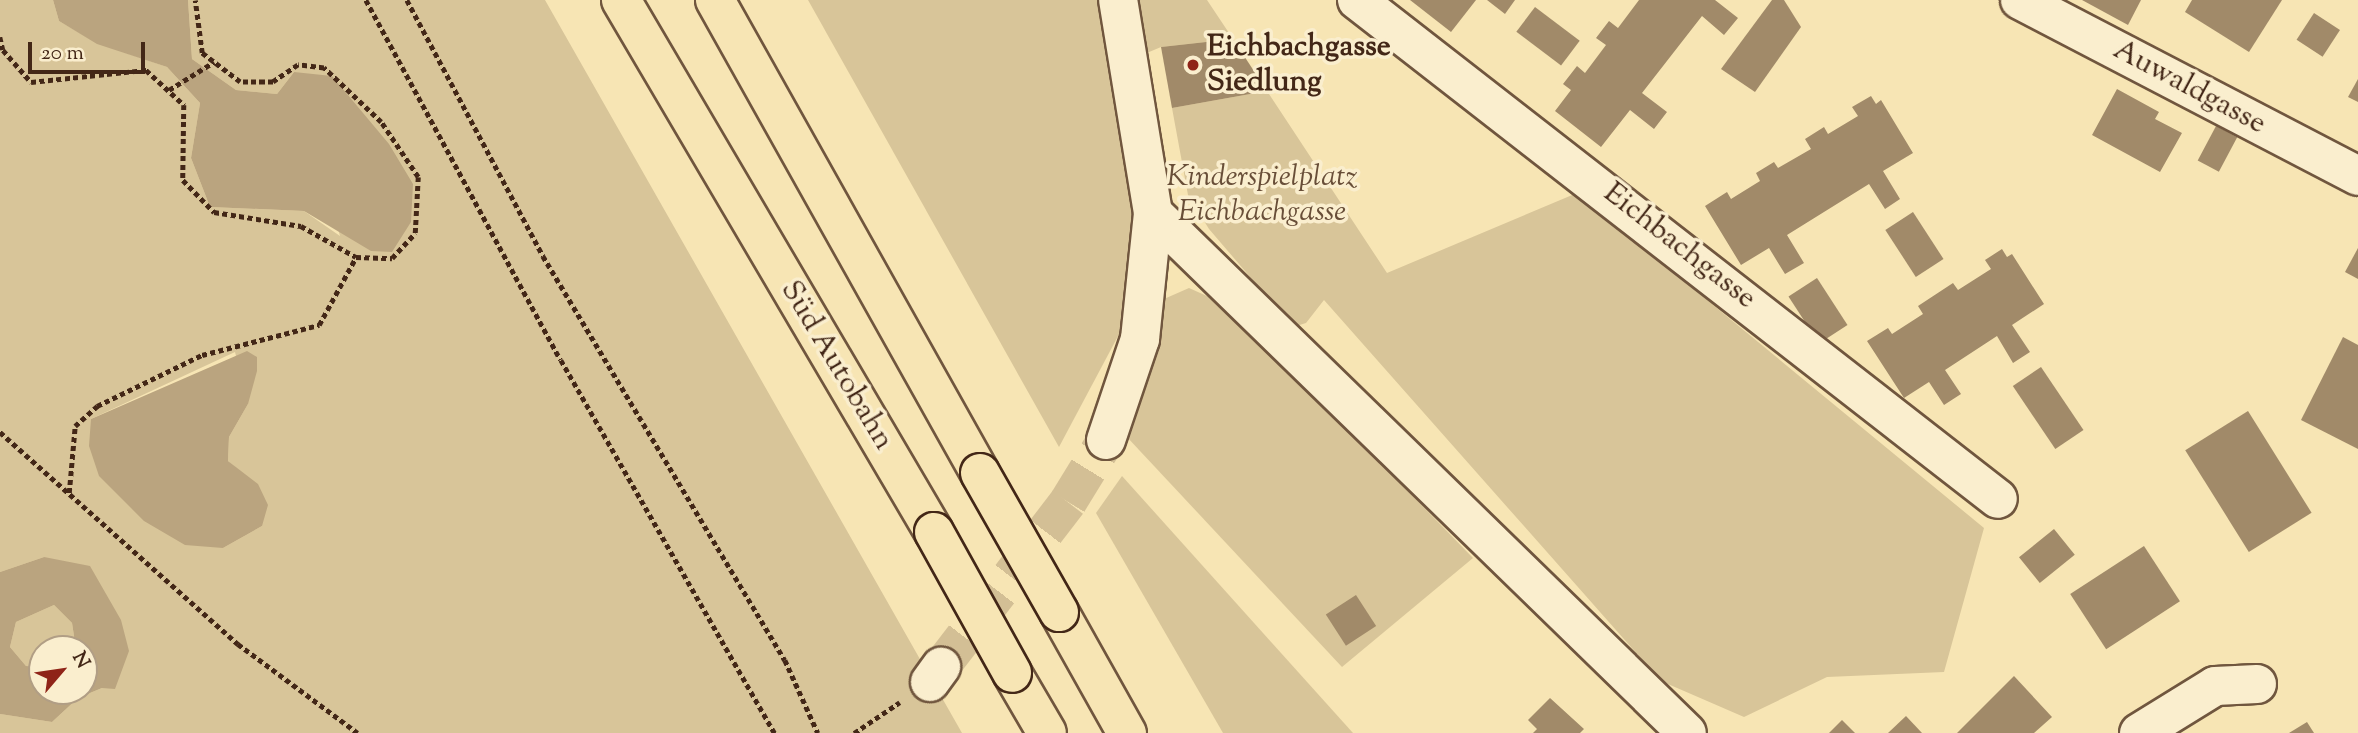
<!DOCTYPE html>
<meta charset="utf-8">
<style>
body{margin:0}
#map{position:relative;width:2358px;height:733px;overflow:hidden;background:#f7e5b4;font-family:"Sorts Mill Goudy",serif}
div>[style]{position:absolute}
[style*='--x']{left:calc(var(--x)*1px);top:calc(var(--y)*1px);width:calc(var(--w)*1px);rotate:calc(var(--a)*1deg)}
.green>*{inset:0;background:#d8c599}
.water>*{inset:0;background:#baa47f}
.building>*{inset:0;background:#a18a69;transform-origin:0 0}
.minor-tunnel>*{height:38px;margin-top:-19px;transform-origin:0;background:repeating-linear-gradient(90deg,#d3bf95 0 38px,transparent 0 57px)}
.path>*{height:4.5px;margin-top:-2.25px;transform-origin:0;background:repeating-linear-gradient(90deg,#432717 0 5px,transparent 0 8.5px)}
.roads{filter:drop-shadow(2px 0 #70563e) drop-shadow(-2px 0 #70563e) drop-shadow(0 2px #70563e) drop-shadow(0 -2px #70563e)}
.minor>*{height:38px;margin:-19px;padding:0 19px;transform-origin:19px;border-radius:19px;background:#faeece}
.motorway>*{height:38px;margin:-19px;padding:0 19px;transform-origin:19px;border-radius:19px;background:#f7e5b4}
.bridges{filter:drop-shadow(2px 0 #432717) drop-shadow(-2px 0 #432717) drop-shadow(0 2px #432717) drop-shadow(0 -2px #432717)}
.motorway-bridge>*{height:38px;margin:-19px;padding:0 19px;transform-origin:19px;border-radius:19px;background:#f7e5b4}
.dots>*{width:19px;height:19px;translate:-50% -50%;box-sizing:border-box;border:4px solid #faeece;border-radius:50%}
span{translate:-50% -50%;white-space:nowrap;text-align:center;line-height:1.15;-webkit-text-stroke:7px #faeece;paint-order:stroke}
.poi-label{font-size:30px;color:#432717;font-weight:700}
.left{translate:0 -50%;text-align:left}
.street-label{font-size:30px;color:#432717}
.park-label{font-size:30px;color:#684e38;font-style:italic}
.north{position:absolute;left:28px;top:635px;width:70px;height:70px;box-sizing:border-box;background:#faeece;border:2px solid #b19e85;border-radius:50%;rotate:61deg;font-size:19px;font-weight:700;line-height:28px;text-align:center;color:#432717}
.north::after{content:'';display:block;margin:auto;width:24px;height:32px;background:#8f2418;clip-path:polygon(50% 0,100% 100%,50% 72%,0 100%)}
.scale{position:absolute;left:28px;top:42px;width:117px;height:32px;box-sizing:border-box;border:4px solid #432717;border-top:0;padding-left:9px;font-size:21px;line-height:24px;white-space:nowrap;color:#432717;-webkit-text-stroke:5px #faeece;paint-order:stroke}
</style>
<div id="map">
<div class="green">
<div style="clip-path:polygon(evenodd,0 0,53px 0,59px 21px,97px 43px,167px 67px,200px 103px,191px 158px,210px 207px,304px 211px,340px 236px,294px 72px,277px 94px,236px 90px,192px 59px,188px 0,545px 0,962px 733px,0 733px,0 714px,52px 722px,78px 698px,102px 688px,44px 557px,0 572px,0 0,235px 352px,248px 404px,229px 437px,228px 461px,241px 472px,262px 526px,223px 548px,91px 419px,235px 352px)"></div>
<div style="clip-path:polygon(808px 0,1097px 0,1136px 237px,1125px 323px,1059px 447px)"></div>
<div style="clip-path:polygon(1134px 0,1207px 0,1233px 39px,1161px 47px,1142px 55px)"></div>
<div style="clip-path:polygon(1267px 91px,1387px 273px,1577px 193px,1984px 528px,1944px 672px,1827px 677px,1744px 717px,1661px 681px,1324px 300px,1306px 323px,1293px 327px,1209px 229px,1188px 195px,1172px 108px)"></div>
<div style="clip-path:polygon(1189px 288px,1227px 305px,1473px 558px,1342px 667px,1126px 436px,1164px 299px)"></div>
<div style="clip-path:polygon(1122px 476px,1353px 733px,1223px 733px,1096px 513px)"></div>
<div style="clip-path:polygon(54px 605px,72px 623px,76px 649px,42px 649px,42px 667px,26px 666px,10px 647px,16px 622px)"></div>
</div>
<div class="water">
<div style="clip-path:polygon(53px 0,188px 0,192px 59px,236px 90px,277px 94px,294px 72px,332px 76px,389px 144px,413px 184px,411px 222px,392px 252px,371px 251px,304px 211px,210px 207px,191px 158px,200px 103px,167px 67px,97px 44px,59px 21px)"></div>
<div style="clip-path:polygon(247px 351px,257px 357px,257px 371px,248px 404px,229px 437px,228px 461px,258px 484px,268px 505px,262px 526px,223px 548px,185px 545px,144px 521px,99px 476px,89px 446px,91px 419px)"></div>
<div style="clip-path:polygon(evenodd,44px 557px,90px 566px,121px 620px,129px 651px,115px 689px,102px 688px,78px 698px,52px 722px,0 714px,0 572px,44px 557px,54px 605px,72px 623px,76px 649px,84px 649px,84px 691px,42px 691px,42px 667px,26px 666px,10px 647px,16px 622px,54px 605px)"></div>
</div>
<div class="building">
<div style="clip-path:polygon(1410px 0,1476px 0,1451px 32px)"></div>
<div style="clip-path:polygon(1487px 0,1515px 0,1505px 14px)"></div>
<div style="clip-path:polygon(1639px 0,1715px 0,1738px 18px,1724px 35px,1702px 16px,1642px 93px,1667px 112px,1654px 129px,1630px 110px,1601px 147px,1555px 111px,1571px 90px,1563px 84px,1577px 66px,1585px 73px,1606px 45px,1596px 38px,1609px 21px,1618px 28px)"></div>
<div style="clip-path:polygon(1772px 0,1784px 0,1801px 27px,1755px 92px,1721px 69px)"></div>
<div style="clip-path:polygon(2082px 0,2141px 0,2128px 25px)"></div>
<div style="clip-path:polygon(2192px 0,2282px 0,2249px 52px,2185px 12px)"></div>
<div style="left:1535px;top:7px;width:56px;height:31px;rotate:37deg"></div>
<div style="left:2314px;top:13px;width:31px;height:32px;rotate:33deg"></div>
<div style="clip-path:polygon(1233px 39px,1267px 91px,1172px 108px,1161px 47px)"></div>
<div style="clip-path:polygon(2358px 79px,2358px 102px,2348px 97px)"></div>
<div style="clip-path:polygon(2117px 89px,2159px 112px,2155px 119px,2182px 133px,2160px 172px,2092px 135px)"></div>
<div style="clip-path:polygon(1871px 96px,1876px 104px,1881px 100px,1913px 153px,1883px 171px,1900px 199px,1885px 209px,1869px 184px,1787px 235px,1804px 263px,1785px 274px,1769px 248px,1741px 265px,1705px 206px,1727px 192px,1731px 199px,1760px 181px,1756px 173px,1774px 162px,1778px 168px,1811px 149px,1805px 139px,1824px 127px,1828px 134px,1858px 116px,1852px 107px)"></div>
<div style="left:2216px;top:126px;width:24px;height:39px;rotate:28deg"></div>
<div style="left:1913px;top:212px;width:56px;height:33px;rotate:57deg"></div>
<div style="clip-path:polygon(2358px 248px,2358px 279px,2345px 272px)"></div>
<div style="clip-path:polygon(2002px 249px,2007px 257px,2012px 254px,2044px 304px,2012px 325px,2030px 352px,2013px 363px,1997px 336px,1945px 370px,1961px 394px,1944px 405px,1929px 382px,1904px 398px,1867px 341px,1888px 328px,1892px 334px,1923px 314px,1918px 306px,1953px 283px,1958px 290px,1991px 269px,1985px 260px)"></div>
<div style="left:1817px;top:278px;width:56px;height:34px;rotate:57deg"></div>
<div style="clip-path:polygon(2343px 337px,2358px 345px,2358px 449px,2301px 420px)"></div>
<div style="left:2041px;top:367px;width:76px;height:34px;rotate:56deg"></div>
<div style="left:2248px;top:411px;width:120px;height:74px;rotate:58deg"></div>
<div style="left:2054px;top:529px;width:33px;height:45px;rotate:51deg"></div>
<div style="left:2144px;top:546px;width:66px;height:88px;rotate:57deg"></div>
<div style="left:1356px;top:595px;width:37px;height:36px;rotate:57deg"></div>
<div style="clip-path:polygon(2014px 676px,2052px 717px,2034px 733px,1957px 733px)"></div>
<div style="clip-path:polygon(1550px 698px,1584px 729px,1580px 733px,1533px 733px,1537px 729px,1528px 720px)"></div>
<div style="clip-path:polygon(1906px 716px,1922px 733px,1888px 733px)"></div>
<div style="clip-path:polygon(1842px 720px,1855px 733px,1829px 733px)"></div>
<div style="clip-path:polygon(2307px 722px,2314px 733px,2289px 733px)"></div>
</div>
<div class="minor-tunnel">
<div style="--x:941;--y:667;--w:208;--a:-52.4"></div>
<div style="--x:1068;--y:502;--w:73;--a:-58.5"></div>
</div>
<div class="path">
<div style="--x:366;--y:0;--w:409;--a:61.6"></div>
<div style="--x:561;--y:360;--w:430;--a:60.2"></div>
<div style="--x:407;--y:0;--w:290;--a:62"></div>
<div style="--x:543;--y:256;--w:471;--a:59.1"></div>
<div style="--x:785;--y:660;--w:80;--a:65.7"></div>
<div style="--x:0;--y:37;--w:13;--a:77"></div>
<div style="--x:3;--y:50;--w:43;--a:48.8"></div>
<div style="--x:31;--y:82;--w:116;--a:-6"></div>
<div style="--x:146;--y:70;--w:52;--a:42.6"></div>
<div style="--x:184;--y:105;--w:75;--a:90.8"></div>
<div style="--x:183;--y:180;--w:45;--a:45.9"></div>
<div style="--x:214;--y:212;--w:88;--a:9.1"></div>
<div style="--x:301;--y:226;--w:63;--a:29.4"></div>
<div style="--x:356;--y:257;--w:36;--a:2"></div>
<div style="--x:392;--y:258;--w:34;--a:-47"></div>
<div style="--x:415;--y:233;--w:56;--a:-86.9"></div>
<div style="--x:418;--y:177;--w:66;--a:-123.9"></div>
<div style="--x:381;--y:122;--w:79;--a:-136.5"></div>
<div style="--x:324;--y:68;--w:26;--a:-173"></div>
<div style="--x:298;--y:65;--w:30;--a:146"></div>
<div style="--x:273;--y:82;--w:33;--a:180"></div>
<div style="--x:240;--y:82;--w:48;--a:-142.7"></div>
<div style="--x:202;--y:53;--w:53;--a:-97.5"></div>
<div style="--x:169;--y:90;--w:53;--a:-31.9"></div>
<div style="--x:0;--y:432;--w:319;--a:41.7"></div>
<div style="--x:238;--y:644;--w:149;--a:36.6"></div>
<div style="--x:69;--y:493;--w:67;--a:-84.9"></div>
<div style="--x:75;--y:426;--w:30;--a:-42"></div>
<div style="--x:97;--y:406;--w:117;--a:-25.9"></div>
<div style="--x:202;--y:355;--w:121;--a:-14.4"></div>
<div style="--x:319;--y:325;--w:77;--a:-61.4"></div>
<div style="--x:854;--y:733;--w:55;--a:-34"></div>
</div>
<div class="roads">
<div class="minor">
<div style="--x:1357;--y:0;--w:812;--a:37.9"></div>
<div style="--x:2020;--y:0;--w:381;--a:27.5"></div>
<div style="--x:1153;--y:213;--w:745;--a:44.24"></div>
<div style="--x:1106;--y:440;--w:107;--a:-71.4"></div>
<div style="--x:1140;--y:339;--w:127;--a:-84.1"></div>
<div style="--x:1153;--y:213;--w:216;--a:-99.3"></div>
<div style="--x:930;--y:682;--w:19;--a:-54"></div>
<div style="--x:2139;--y:733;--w:89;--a:-31.7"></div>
<div style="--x:2215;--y:686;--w:42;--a:-2.7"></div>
</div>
<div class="motorway">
<div style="--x:621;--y:0;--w:617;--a:59.53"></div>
<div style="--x:715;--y:0;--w:542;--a:60.74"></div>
<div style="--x:1059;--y:612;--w:139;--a:60.7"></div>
<div style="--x:1012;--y:673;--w:69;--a:59.7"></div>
</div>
</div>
<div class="bridges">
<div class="motorway-bridge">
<div style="--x:980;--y:473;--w:160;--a:60.4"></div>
<div style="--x:934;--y:532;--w:161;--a:61"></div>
</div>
</div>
<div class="dots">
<div style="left:1193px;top:65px;background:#8f2418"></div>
</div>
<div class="poi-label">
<span class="left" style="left:1207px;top:65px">Eichbachgasse<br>Siedlung</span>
</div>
<div class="street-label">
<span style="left:2189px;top:88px;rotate:28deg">Auwaldgasse</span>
<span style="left:1679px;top:247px;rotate:38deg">Eichbachgasse</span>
<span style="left:836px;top:366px;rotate:59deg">Süd Autobahn</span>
</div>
<div class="park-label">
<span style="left:1262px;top:195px">Kinderspielplatz<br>Eichbachgasse</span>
</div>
<div class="north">N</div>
<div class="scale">20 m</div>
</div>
